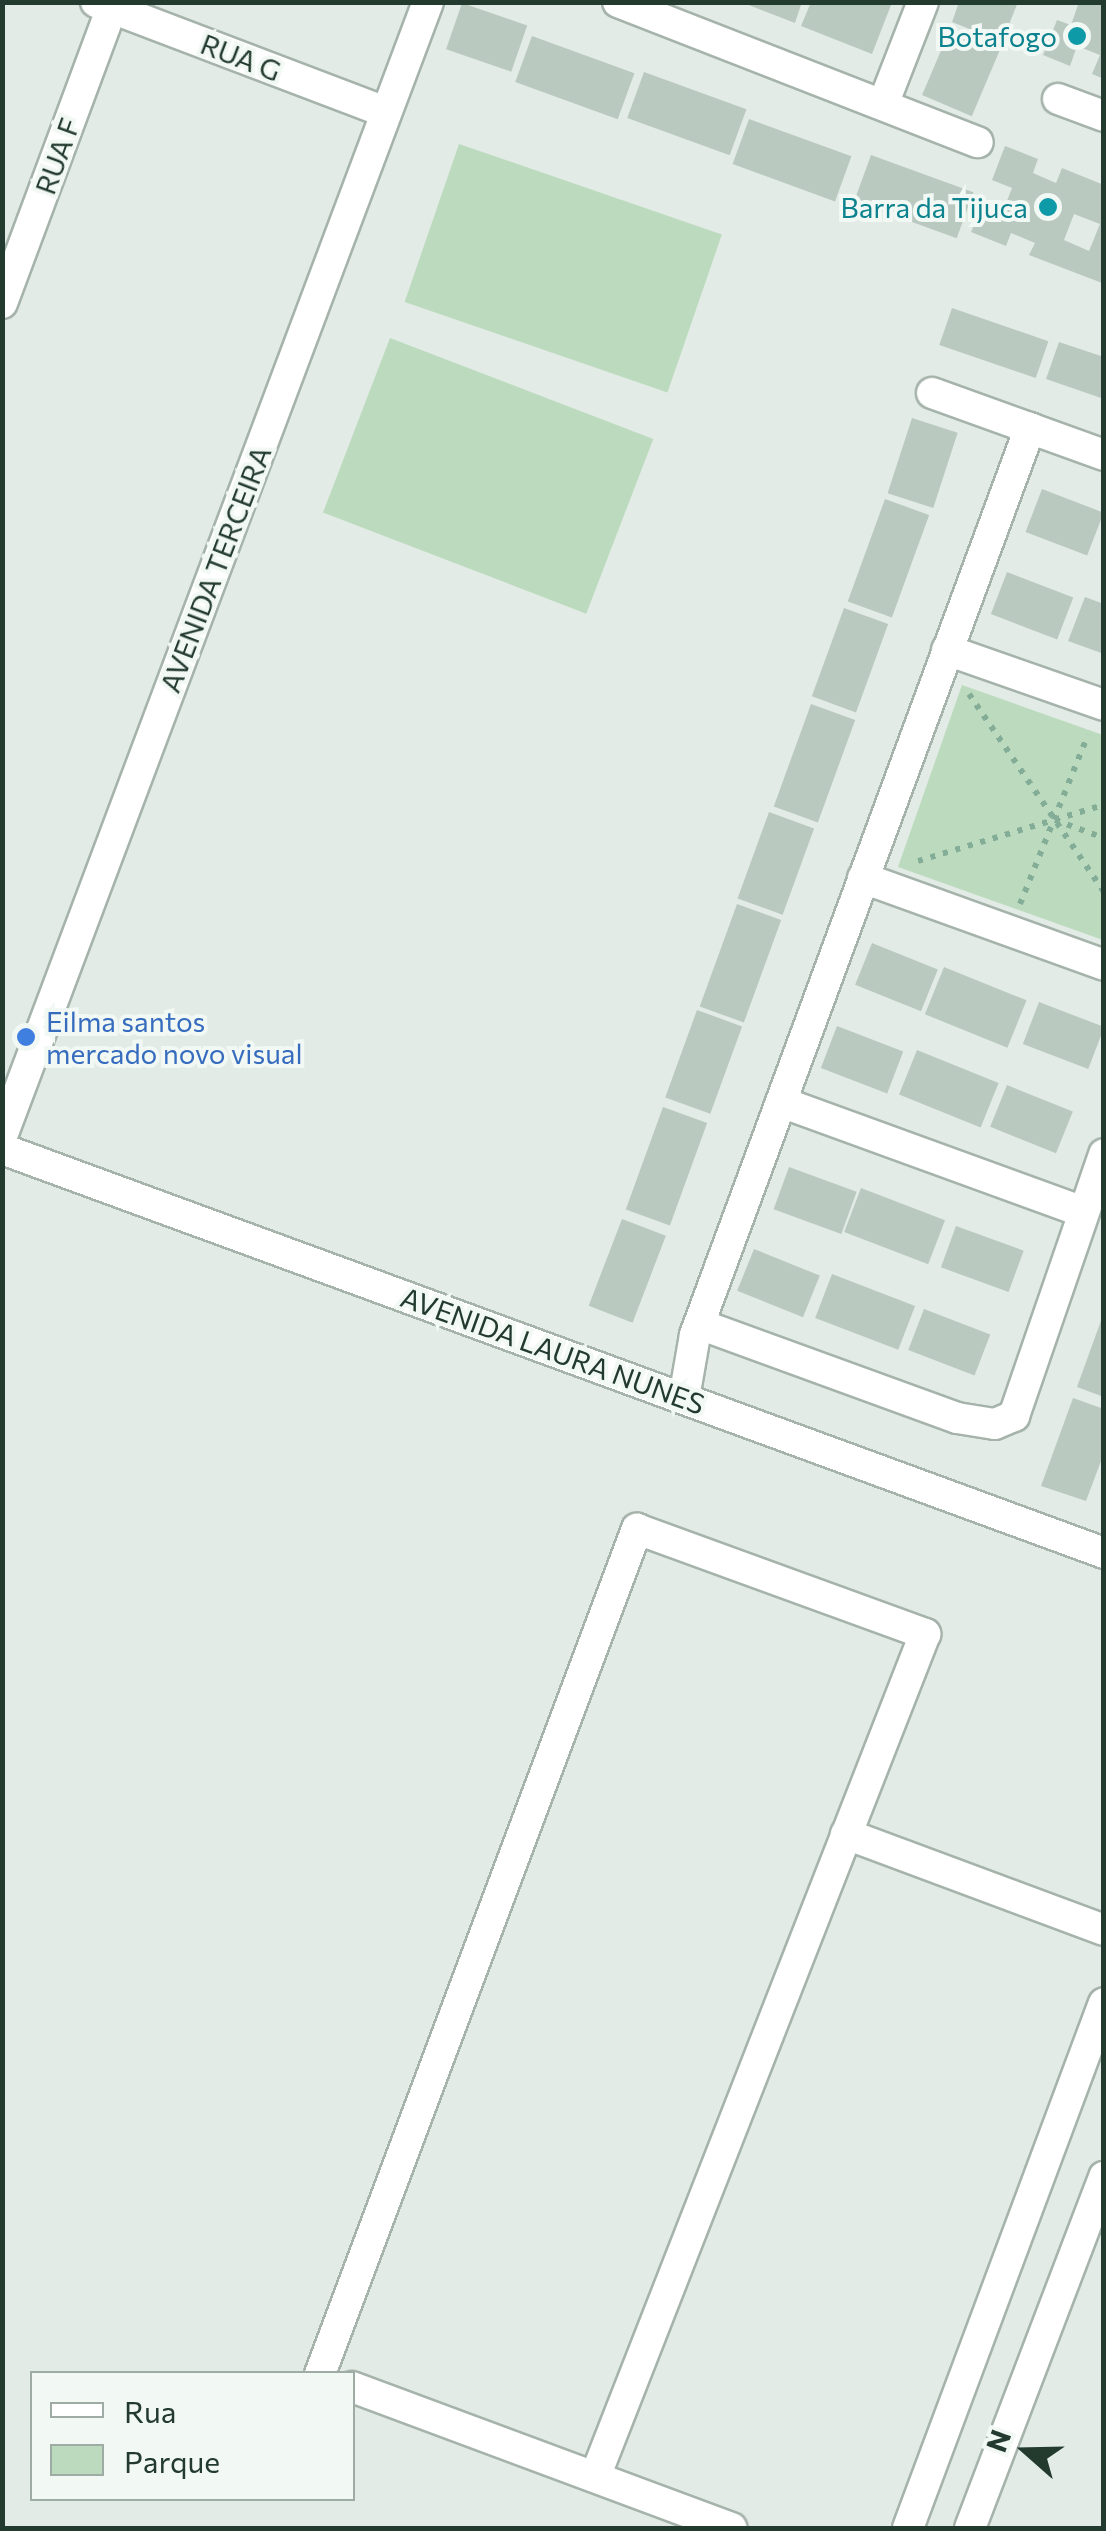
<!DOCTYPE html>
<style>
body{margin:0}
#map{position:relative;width:1106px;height:2531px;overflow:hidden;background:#e2ebe5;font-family:Commissioner,sans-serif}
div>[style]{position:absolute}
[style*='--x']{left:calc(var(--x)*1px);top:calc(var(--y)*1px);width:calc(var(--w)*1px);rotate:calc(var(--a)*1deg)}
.green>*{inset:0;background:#bcdbbe;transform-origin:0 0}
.building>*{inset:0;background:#bac9c0;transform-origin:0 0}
.path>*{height:6px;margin-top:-3px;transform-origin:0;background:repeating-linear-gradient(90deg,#84ad97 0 5px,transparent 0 13px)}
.roads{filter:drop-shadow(2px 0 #a5b3ab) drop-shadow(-2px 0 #a5b3ab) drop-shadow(0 2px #a5b3ab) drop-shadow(0 -2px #a5b3ab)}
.street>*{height:30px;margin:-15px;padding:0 15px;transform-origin:15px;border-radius:15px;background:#fff}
.secondary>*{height:30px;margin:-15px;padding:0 15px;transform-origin:15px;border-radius:15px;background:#fff}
.dots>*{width:28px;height:28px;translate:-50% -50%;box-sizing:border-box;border:5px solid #f2f8f4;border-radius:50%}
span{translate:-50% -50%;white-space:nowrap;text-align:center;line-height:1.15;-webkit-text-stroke:8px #f2f8f4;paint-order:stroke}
.culture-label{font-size:28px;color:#0d838f}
.right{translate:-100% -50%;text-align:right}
.street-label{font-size:28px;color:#233b2f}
.shop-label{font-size:28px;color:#366cbe}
.left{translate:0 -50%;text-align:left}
.frame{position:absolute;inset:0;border:5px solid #233b2f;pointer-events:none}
.legend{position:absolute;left:30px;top:2371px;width:325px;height:130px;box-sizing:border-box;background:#f2f8f4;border:2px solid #9faca5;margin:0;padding:12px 18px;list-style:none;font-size:30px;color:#233b2f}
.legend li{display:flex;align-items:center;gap:20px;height:50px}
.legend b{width:50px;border:2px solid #9faca5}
.north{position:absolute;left:976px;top:2401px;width:100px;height:100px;-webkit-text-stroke:8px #f2f8f4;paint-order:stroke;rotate:290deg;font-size:28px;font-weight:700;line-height:40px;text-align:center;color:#233b2f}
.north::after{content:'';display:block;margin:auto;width:35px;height:45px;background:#233b2f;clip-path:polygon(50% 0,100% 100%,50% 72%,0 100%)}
</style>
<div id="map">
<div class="green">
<div style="left:459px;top:144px;width:278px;height:167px;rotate:19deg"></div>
<div style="left:390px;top:338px;width:282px;height:187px;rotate:21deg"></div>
<div style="clip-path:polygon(962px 685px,1103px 735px,1103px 940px,898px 867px)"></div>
</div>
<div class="building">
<div style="clip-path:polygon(741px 2px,802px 2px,795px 23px)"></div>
<div style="clip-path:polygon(811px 2px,885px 2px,891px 5px,872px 54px,801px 26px)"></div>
<div style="clip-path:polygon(959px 2px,1018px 2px,1002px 42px,952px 22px)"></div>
<div style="clip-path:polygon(1079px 2px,1104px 2px,1104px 79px,1092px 74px,1100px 55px,1077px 46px,1070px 66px,1043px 55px,1057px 20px,1071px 25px)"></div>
<div style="left:462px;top:3px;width:69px;height:49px;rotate:19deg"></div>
<div style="left:951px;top:27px;width:54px;height:74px;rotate:23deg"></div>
<div style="left:532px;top:36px;width:109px;height:49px;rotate:20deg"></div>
<div style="left:644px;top:72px;width:109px;height:49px;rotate:20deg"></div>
<div style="left:749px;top:119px;width:109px;height:48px;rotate:20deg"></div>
<div style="clip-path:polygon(evenodd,1005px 146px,1038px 159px,1033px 173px,1056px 183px,1062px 168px,1104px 185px,1102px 283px,1029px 255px,1035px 243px,1011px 233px,1006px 246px,971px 232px,983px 203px,1003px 211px,1012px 188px,992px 180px,1005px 146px,1074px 214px,1100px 224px,1089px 251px,1064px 240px,1074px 214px)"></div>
<div style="left:871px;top:155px;width:109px;height:49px;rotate:20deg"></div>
<div style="left:952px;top:308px;width:102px;height:39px;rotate:19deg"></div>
<div style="clip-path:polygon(1059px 342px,1104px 357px,1104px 399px,1046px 379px)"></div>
<div style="left:912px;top:418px;width:48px;height:79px;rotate:18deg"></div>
<div style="left:1042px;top:489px;width:66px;height:46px;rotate:21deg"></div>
<div style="left:885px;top:499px;width:47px;height:109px;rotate:20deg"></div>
<div style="left:1007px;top:572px;width:71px;height:45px;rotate:21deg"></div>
<div style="clip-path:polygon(1085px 597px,1104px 604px,1104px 654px,1068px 641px)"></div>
<div style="left:844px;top:608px;width:47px;height:94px;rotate:20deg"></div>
<div style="left:811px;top:704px;width:47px;height:109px;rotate:20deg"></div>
<div style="left:769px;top:812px;width:48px;height:92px;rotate:20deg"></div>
<div style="left:737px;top:904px;width:47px;height:109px;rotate:20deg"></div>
<div style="left:872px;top:943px;width:71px;height:45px;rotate:22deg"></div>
<div style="left:944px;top:967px;width:89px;height:51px;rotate:22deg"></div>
<div style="left:1039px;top:1002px;width:70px;height:45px;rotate:21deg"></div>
<div style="left:697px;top:1010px;width:48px;height:93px;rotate:20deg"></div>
<div style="left:837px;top:1026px;width:71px;height:45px;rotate:21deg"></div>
<div style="left:917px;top:1050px;width:88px;height:48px;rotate:22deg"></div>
<div style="left:1007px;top:1085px;width:71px;height:45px;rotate:22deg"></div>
<div style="left:663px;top:1107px;width:47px;height:109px;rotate:20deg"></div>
<div style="left:789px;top:1167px;width:72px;height:45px;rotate:20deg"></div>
<div style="left:861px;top:1188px;width:90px;height:47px;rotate:21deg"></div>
<div style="left:622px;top:1219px;width:47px;height:93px;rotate:21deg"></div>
<div style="left:956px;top:1226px;width:72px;height:44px;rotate:20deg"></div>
<div style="left:754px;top:1249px;width:71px;height:45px;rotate:22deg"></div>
<div style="left:832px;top:1274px;width:89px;height:47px;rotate:21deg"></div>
<div style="left:924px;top:1309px;width:71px;height:44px;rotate:21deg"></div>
<div style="clip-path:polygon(1103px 1315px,1104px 1315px,1104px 1397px,1077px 1387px)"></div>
<div style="clip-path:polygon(1073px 1398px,1104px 1409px,1104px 1453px,1086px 1501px,1041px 1486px)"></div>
</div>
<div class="path">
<div style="--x:969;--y:694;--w:240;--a:55.7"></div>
<div style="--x:1055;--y:820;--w:52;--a:20.2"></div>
<div style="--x:918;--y:861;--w:194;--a:-16.8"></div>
<div style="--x:1020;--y:904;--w:182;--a:-68.1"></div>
</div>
<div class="roads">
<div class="street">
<div style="--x:96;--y:2;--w:310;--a:20.8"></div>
<div style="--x:618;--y:2;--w:386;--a:21.3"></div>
<div style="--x:1058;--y:99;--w:49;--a:20.3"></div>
<div style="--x:884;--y:102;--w:107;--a:-68.7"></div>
<div style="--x:2;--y:303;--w:315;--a:-69.6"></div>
<div style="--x:932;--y:393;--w:183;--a:19.8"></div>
<div style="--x:947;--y:650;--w:166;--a:19.3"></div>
<div style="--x:863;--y:878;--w:256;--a:19.8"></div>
<div style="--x:781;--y:1102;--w:321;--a:20"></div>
<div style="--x:699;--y:1324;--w:275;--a:20"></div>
<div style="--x:957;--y:1418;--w:38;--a:9"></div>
<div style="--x:995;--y:1424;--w:21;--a:-23"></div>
<div style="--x:1014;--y:1416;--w:277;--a:-71"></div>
<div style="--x:684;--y:1398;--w:64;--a:-80.1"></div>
<div style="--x:695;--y:1335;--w:967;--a:-69.73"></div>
<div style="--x:846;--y:1834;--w:275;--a:20.4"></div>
<div style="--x:320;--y:2374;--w:903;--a:-69.44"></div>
<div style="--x:637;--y:1529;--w:307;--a:20"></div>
<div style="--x:925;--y:1634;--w:905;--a:111.38"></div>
<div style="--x:352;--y:2387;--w:405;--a:20.4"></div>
<div style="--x:908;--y:2528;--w:560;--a:-69.53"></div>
<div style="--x:970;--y:2528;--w:376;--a:-69.1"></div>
</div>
<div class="secondary">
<div style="--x:2;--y:1136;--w:1211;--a:-69.41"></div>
<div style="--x:2;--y:1149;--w:1174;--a:20.13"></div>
</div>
</div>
<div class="dots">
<div style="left:1077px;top:36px;background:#0f9aa8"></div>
<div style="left:1048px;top:207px;background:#0f9aa8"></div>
<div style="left:26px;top:1037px;background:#3f7fe0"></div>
</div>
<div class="culture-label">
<span class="right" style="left:1057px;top:36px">Botafogo</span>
<span class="right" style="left:1028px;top:207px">Barra da Tijuca</span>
</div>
<div class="street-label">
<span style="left:241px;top:57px;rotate:21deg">RUA G</span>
<span style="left:57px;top:156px;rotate:-70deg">RUA F</span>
<span style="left:215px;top:569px;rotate:-69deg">AVENIDA TERCEIRA</span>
<span style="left:553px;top:1350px;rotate:20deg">AVENIDA LAURA NUNES</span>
</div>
<div class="shop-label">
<span class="left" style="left:46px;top:1037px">Eilma santos<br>mercado novo visual</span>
</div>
<div class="frame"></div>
<ul class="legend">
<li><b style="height:12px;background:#fff"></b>Rua</li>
<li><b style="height:28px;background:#bcdbbe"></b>Parque</li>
</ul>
<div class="north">N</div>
</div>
